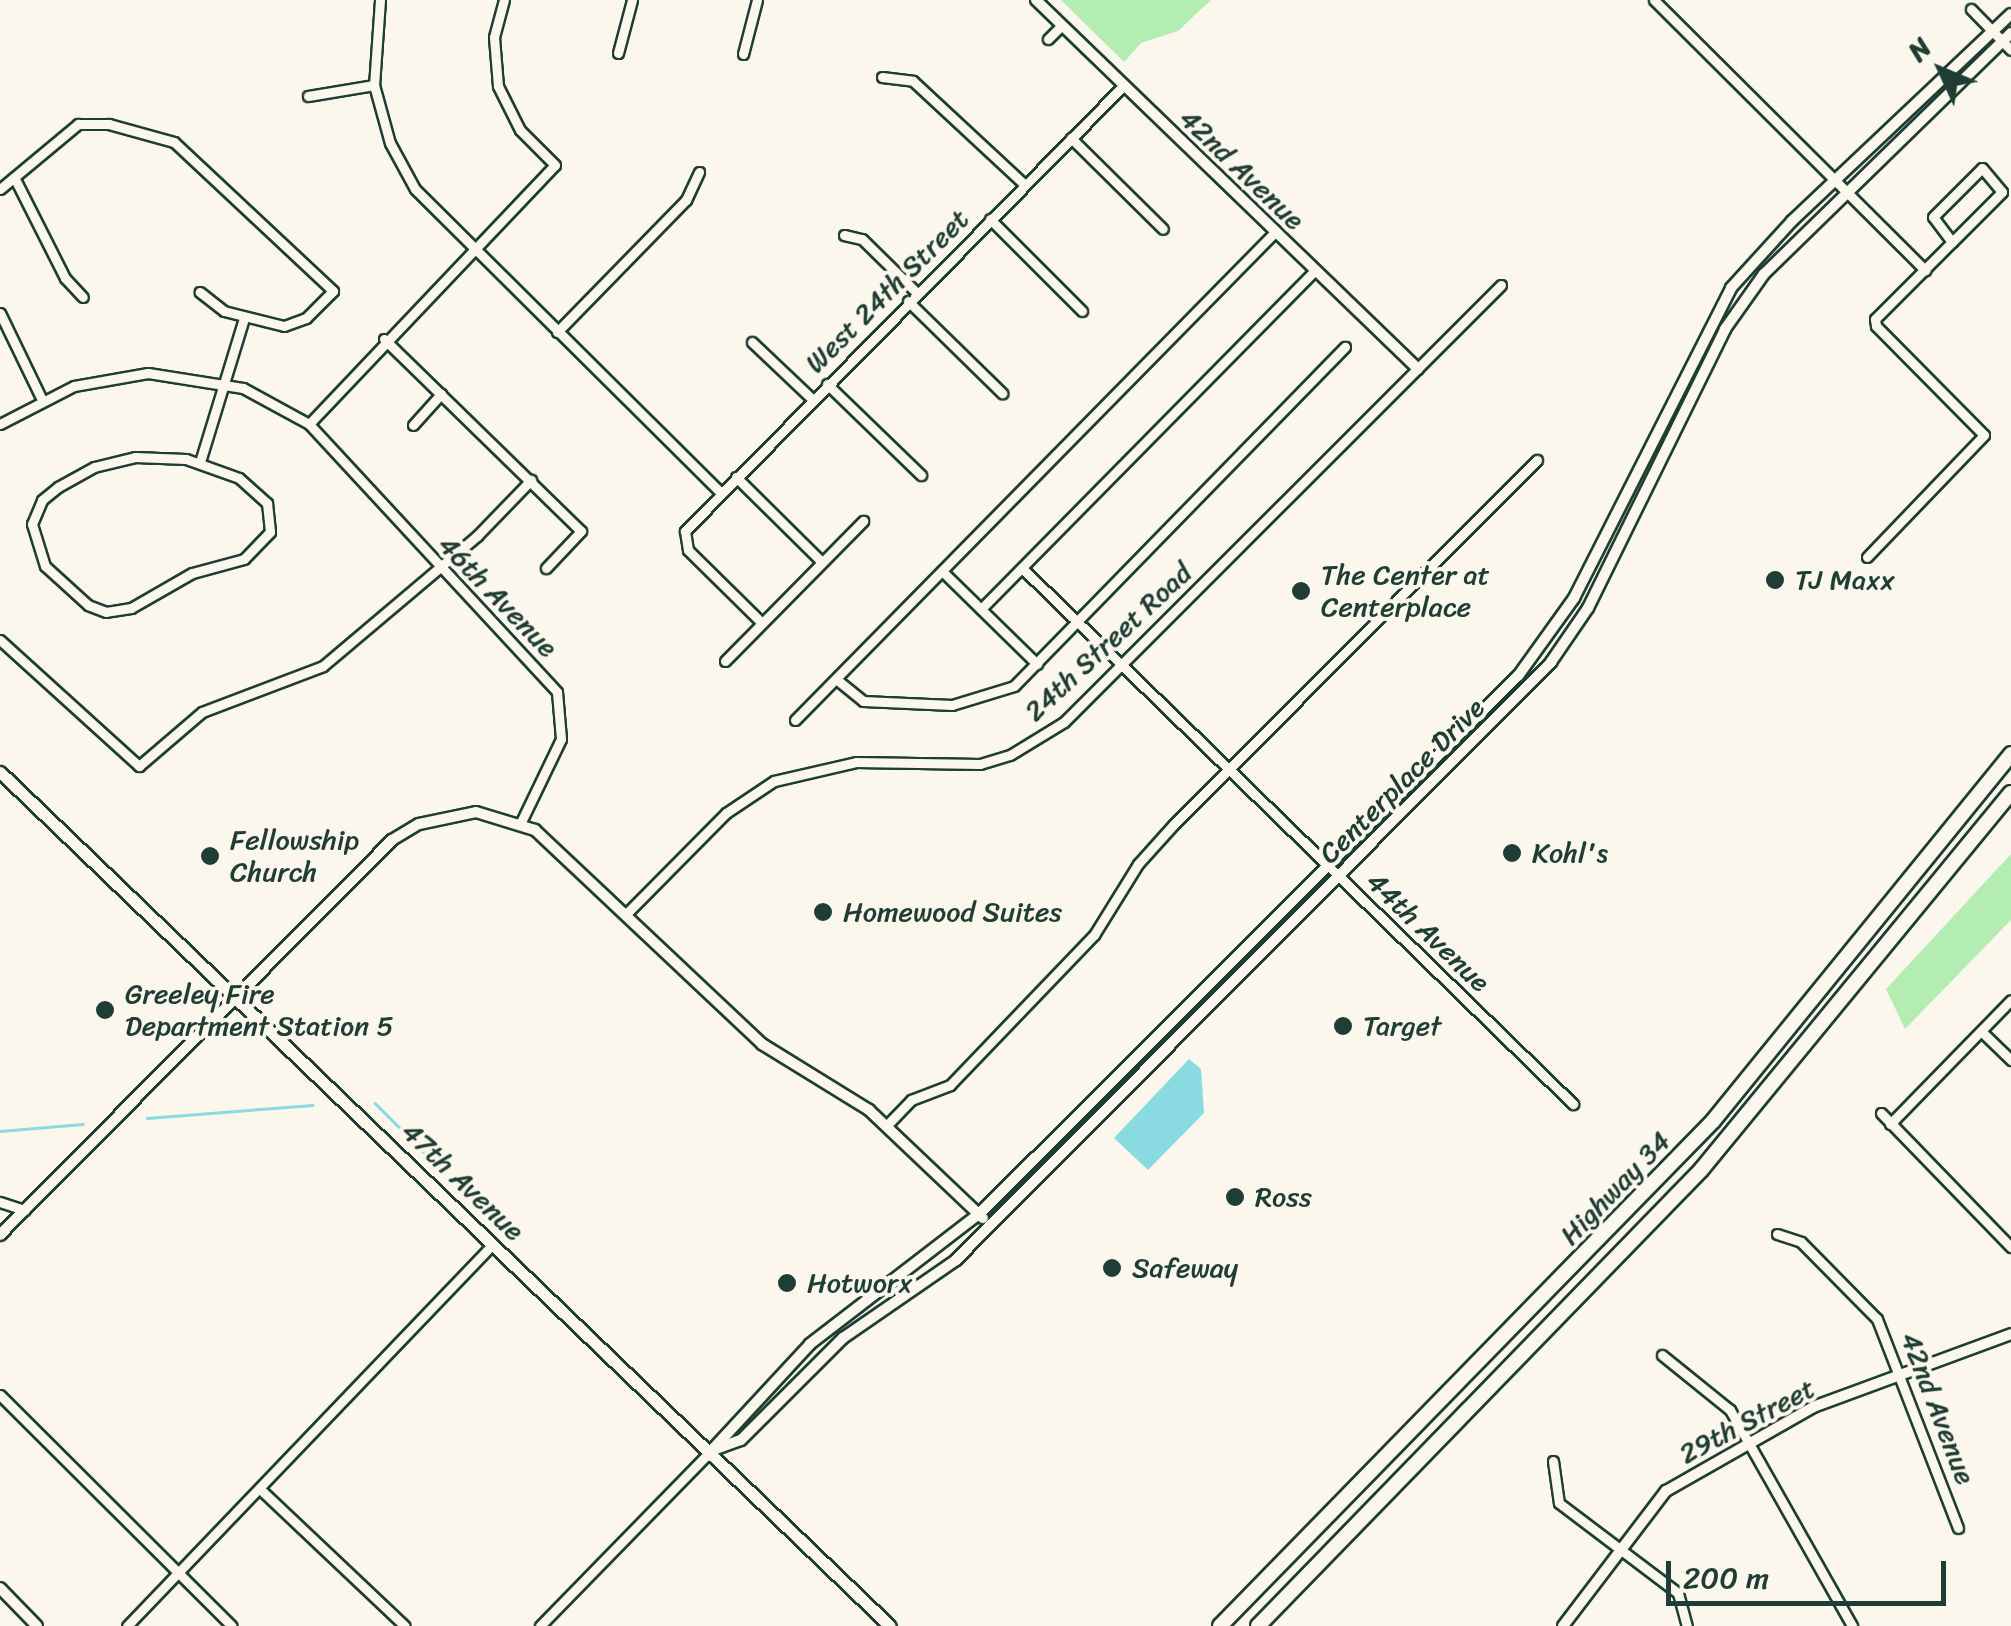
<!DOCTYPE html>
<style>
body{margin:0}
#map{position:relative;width:2011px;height:1626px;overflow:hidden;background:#fbf7ec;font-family:Sriracha,sans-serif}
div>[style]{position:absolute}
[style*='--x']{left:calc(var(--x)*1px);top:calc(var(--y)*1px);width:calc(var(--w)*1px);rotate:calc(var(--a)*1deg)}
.green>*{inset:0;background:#b4edb1}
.water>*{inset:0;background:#8adbe1}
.stream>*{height:2.5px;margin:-1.25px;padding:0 1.25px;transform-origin:1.25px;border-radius:1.25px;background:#8adbe1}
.roads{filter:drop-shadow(2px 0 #1f3d34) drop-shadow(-2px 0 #1f3d34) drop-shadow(0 2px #1f3d34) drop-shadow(0 -2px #1f3d34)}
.minor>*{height:9px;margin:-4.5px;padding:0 4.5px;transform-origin:4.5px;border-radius:4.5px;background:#fbf7ec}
.tertiary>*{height:10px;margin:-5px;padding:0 5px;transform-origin:5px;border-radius:5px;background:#fbf7ec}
.secondary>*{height:11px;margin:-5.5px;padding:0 5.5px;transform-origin:5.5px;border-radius:5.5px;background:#fbf7ec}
.trunk>*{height:14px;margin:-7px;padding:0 7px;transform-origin:7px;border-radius:7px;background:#fbf7ec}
.dots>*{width:28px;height:28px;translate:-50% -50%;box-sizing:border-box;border:5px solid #fbf7ec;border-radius:50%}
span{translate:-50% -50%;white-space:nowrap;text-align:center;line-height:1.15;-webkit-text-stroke:8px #fbf7ec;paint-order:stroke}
.street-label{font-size:28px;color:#1f3d34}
.poi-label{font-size:28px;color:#1f3d34}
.left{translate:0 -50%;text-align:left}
.north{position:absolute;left:1891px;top:20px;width:100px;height:100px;-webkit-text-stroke:8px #fbf7ec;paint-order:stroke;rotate:314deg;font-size:28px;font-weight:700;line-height:40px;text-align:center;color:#1f3d34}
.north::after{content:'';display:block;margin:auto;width:35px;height:45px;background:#1f3d34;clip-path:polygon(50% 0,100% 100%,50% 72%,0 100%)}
.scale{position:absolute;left:1666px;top:1561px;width:280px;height:45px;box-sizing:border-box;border:5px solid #1f3d34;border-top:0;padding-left:12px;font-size:30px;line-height:35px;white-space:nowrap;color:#1f3d34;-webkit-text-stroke:8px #fbf7ec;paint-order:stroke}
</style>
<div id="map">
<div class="green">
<div style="clip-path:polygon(1061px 0,1211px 0,1178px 31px,1141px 43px,1124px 62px)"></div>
<div style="clip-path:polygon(2011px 854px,2011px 920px,1905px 1029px,1886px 989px)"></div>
</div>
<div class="water">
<div style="clip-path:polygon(1189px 1059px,1201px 1069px,1204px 1113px,1148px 1170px,1114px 1138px)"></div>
</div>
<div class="stream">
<div style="--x:375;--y:1103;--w:92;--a:45"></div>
<div style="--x:147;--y:1118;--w:166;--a:-4.5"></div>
<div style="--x:0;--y:1131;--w:83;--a:-4.8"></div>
</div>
<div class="roads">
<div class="minor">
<div style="--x:380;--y:0;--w:85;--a:94"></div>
<div style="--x:374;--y:85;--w:60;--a:74.6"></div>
<div style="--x:390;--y:143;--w:52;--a:61.5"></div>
<div style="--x:415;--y:189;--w:431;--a:44.8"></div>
<div style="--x:1654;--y:0;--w:383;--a:44.9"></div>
<div style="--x:1971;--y:9;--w:57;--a:45.7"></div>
<div style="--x:1048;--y:39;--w:18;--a:-45"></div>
<div style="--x:618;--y:53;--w:55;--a:-75.2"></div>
<div style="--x:743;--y:54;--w:56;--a:-75.5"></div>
<div style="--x:882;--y:77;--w:31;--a:7"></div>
<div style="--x:913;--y:81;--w:151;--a:42.9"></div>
<div style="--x:308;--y:96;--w:67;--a:-9.5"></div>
<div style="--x:1071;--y:138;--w:129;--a:44.7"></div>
<div style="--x:16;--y:181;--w:109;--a:63.2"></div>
<div style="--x:65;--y:278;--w:26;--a:47"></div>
<div style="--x:0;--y:189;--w:102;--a:-39.8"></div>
<div style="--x:78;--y:124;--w:31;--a:0"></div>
<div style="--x:109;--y:124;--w:67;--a:15.5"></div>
<div style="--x:174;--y:142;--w:218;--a:43.1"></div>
<div style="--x:333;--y:291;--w:38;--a:135"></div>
<div style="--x:306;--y:318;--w:23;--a:160"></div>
<div style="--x:284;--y:326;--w:62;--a:-166"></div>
<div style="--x:224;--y:311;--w:31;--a:-142"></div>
<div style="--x:990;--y:219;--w:130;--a:45"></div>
<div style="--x:844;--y:235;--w:18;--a:13"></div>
<div style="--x:862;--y:239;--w:77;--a:44.5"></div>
<div style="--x:908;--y:301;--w:132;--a:44.4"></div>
<div style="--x:0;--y:313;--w:94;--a:64.2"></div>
<div style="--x:557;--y:332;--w:185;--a:-45.7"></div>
<div style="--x:686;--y:200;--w:31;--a:-65"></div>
<div style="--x:384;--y:339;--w:275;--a:44.3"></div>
<div style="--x:581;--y:531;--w:51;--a:133.4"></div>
<div style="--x:752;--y:342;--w:83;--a:43.5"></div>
<div style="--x:827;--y:384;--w:131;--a:44.1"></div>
<div style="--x:0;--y:424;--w:83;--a:-27.2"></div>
<div style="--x:74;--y:386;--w:75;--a:-10"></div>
<div style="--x:148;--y:373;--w:96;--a:9"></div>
<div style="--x:243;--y:388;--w:75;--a:28.6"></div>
<div style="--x:309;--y:424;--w:365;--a:47.2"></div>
<div style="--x:557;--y:692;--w:47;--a:85.1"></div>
<div style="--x:561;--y:739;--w:92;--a:115.7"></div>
<div style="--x:309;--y:424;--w:357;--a:-46.5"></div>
<div style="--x:555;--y:165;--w:49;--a:-135"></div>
<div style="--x:520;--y:130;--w:49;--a:-116.6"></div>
<div style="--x:498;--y:86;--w:49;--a:-94.7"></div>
<div style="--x:494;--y:37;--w:38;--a:-75"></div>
<div style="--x:413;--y:425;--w:42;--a:-47.9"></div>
<div style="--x:135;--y:457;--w:51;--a:2.2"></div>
<div style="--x:186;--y:459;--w:56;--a:19.7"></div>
<div style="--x:239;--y:478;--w:38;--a:42"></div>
<div style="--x:267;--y:503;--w:29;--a:84"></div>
<div style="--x:270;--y:532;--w:37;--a:134"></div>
<div style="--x:244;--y:559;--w:54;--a:164.9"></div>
<div style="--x:192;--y:573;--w:70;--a:150.2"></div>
<div style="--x:131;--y:608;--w:25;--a:171"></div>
<div style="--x:106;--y:612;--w:19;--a:-159"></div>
<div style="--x:88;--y:605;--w:58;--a:-137.8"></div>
<div style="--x:45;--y:566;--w:44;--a:-107.2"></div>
<div style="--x:32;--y:524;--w:26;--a:-67"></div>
<div style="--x:42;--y:500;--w:21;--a:-39"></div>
<div style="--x:58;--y:487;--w:41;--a:-29.1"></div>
<div style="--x:94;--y:467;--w:42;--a:-13.7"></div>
<div style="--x:200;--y:462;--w:151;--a:-73"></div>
<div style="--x:736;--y:477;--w:121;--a:44.7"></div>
<div style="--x:1867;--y:557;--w:169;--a:-46.2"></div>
<div style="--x:1984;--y:435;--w:153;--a:-134.7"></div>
<div style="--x:1876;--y:326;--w:7;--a:-98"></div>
<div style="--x:1875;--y:319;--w:109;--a:-45"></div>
<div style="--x:1952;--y:242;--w:31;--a:-127"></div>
<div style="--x:1933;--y:217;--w:69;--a:-45"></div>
<div style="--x:1982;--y:168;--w:31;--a:50"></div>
<div style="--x:2002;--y:192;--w:71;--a:135"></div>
<div style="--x:1022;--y:568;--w:769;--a:44.21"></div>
<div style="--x:942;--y:571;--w:133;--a:44.4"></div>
<div style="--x:981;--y:609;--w:476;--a:-45.4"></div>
<div style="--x:762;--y:623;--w:104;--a:-135.4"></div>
<div style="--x:688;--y:550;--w:19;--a:-99"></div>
<div style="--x:685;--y:531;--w:626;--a:-45.45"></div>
<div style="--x:0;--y:640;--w:188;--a:42.2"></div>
<div style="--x:139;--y:766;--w:83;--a:-40.6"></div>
<div style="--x:202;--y:712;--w:129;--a:-20.8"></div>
<div style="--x:323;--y:666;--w:202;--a:-40.2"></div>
<div style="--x:477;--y:536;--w:78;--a:-46"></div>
<div style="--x:725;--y:661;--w:197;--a:-45.4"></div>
<div style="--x:836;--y:679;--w:35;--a:39"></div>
<div style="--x:863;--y:701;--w:89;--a:2.6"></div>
<div style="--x:952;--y:705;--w:65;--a:-17"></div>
<div style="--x:1014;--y:686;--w:474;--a:-45.7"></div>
<div style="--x:795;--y:720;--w:685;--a:-45.47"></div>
<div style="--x:626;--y:914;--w:142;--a:-45.3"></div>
<div style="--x:726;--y:813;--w:58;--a:-33.7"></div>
<div style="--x:774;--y:781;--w:84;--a:-13"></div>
<div style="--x:856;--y:762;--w:124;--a:0.9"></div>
<div style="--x:980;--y:764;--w:31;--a:-17"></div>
<div style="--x:1010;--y:755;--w:63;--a:-31.4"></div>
<div style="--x:1064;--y:722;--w:618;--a:-45"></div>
<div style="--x:1981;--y:1031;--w:42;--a:44"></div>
<div style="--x:1881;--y:1113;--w:187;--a:45.9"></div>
<div style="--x:1890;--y:1124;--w:173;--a:-45.7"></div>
<div style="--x:887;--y:1125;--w:35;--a:-46"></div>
<div style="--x:911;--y:1100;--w:42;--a:-21"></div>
<div style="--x:950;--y:1085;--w:208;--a:-46.2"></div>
<div style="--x:1094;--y:935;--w:84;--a:-58.2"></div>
<div style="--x:1138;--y:864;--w:54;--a:-48"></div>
<div style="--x:1174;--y:824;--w:514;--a:-45.08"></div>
<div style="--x:0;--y:1202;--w:26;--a:18"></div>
<div style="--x:1777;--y:1234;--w:25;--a:18"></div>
<div style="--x:1801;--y:1242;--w:108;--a:45.4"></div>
<div style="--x:1877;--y:1319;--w:224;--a:68.8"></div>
<div style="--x:1662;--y:1355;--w:87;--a:39"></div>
<div style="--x:1730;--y:1410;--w:248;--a:60.5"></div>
<div style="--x:0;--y:1395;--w:327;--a:44.9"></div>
<div style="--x:1553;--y:1461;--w:42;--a:81.9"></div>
<div style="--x:1559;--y:1503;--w:149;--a:37.1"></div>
<div style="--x:1678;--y:1593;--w:34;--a:75"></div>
<div style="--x:260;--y:1489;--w:199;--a:43.4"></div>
<div style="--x:127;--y:1626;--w:529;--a:-46.23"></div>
<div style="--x:540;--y:1626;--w:246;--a:-45.7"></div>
</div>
<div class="tertiary">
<div style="--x:1036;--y:0;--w:531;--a:44.01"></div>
<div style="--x:0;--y:1235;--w:556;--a:-45.22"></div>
<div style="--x:392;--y:840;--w:31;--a:-31"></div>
<div style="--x:419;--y:824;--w:58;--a:-11.9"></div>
<div style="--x:476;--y:812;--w:62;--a:17"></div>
<div style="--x:535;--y:830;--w:312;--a:43.3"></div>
<div style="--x:762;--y:1044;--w:126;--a:31.7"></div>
<div style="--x:869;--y:1110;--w:157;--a:43.5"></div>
<div style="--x:712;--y:1450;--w:144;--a:-47.2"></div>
<div style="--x:810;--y:1344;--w:213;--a:-37.6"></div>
<div style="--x:979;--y:1214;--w:762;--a:-44.95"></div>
<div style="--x:1518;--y:676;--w:96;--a:-54.3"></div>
<div style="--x:1574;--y:598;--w:347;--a:-63.1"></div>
<div style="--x:1731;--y:288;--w:91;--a:-47.7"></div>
<div style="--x:1792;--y:221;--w:301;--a:-43.4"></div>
<div style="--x:713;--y:1450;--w:30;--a:-20"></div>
<div style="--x:741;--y:1440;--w:144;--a:-45"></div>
<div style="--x:843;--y:1338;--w:137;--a:-34.6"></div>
<div style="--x:956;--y:1260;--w:844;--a:-45.14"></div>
<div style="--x:1551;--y:662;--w:65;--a:-55.6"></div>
<div style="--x:1588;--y:608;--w:311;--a:-63.8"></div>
<div style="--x:1725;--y:329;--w:67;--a:-54.7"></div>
<div style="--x:1764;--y:274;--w:345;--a:-44.3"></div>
<div style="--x:0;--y:1588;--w:53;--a:45.8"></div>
<div style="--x:1563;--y:1626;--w:170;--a:-52.7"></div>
<div style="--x:1666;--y:1491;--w:169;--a:-29.7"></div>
<div style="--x:1813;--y:1407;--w:211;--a:-20.2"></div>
</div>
<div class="secondary">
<div style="--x:0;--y:772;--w:1233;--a:43.82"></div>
</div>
<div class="trunk">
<div style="--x:1220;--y:1626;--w:706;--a:-45.69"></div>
<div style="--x:1713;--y:1121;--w:473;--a:-50.9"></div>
<div style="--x:1258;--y:1626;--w:636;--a:-45.83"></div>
<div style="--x:1701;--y:1170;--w:488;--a:-50.6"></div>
</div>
</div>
<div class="dots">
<div style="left:1775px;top:580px;background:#1f3d34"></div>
<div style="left:1301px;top:591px;background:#1f3d34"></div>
<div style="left:1512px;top:853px;background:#1f3d34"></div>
<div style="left:210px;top:856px;background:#1f3d34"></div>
<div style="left:823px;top:912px;background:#1f3d34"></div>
<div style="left:105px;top:1010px;background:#1f3d34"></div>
<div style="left:1343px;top:1026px;background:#1f3d34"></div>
<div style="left:1235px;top:1197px;background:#1f3d34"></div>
<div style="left:1112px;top:1268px;background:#1f3d34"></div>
<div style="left:787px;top:1283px;background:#1f3d34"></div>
</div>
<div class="street-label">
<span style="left:1242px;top:169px;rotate:44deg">42nd Avenue</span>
<span style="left:887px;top:291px;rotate:-45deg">West 24th Street</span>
<span style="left:498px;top:596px;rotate:46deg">46th Avenue</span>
<span style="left:1108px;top:642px;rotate:-43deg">24th Street Road</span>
<span style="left:1402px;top:781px;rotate:-45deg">Centerplace Drive</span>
<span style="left:1428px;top:932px;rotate:44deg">44th Avenue</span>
<span style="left:463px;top:1181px;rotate:44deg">47th Avenue</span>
<span style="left:1615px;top:1188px;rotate:-46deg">Highway 34</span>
<span style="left:1938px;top:1408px;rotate:69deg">42nd Avenue</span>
<span style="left:1747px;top:1421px;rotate:-28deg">29th Street</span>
</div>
<div class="poi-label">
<span class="left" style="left:1321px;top:591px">The Center at<br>Centerplace</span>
<span class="left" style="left:1795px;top:580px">TJ Maxx</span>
<span class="left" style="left:230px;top:856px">Fellowship<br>Church</span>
<span class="left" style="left:1532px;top:853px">Kohl's</span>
<span class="left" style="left:843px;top:912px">Homewood Suites</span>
<span class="left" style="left:125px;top:1010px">Greeley Fire<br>Department Station 5</span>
<span class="left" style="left:1363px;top:1026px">Target</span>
<span class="left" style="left:1255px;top:1197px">Ross</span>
<span class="left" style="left:1132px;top:1268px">Safeway</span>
<span class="left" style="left:807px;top:1283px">Hotworx</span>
</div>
<div class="north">N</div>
<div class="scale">200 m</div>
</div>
